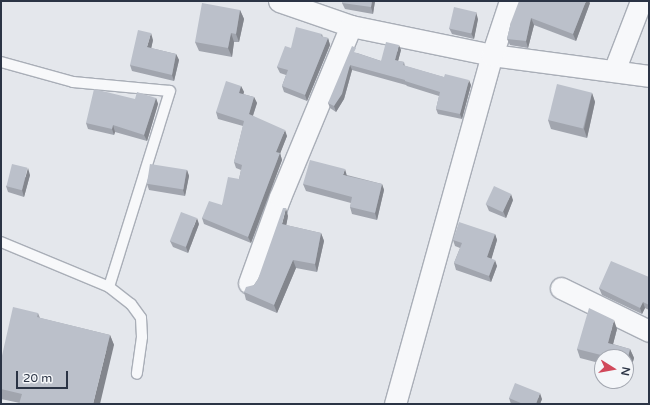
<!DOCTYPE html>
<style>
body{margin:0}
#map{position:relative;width:650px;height:405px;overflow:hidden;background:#e4e7ec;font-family:"Varela Round",sans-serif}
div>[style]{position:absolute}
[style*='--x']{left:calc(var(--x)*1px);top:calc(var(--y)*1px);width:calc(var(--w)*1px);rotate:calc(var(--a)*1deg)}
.roads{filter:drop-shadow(1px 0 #a9aeb7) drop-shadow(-1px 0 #a9aeb7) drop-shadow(0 1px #a9aeb7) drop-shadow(0 -1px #a9aeb7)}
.lane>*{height:10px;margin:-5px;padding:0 5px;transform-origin:5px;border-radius:5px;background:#f7f8fa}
.street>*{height:21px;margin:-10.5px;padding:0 10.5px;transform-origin:10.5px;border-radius:10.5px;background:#f7f8fa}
.wall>*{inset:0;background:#a1a5ae}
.shaded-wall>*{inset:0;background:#83868d}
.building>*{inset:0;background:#bbc0ca;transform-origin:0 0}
span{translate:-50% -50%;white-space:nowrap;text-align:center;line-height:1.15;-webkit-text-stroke:3px #f4f6f9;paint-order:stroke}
.frame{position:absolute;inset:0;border:2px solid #2b3445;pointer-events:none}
.north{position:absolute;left:594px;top:349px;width:40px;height:40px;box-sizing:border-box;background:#f4f6f9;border:1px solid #a4a8b1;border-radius:50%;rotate:101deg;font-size:11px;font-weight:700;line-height:16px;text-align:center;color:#2b3445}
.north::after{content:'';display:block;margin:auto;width:14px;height:18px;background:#d1495b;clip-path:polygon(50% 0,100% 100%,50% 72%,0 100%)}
.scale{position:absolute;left:16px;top:371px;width:52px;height:18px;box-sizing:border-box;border:2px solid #2b3445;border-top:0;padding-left:5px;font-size:12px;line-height:14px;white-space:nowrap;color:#2b3445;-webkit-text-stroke:3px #f4f6f9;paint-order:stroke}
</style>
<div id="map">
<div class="roads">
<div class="lane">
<div style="--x:1;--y:62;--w:75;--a:15.5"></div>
<div style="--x:73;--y:82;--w:97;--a:5.3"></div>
<div style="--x:170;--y:91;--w:205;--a:107.3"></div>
<div style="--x:1;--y:242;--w:117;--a:22.6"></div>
<div style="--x:109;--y:287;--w:28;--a:38"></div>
<div style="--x:131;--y:304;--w:17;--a:54"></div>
<div style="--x:141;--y:318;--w:19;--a:87"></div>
<div style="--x:142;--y:337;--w:37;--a:98"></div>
</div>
<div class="street">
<div style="--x:279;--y:1;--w:76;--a:19.1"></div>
<div style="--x:351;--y:26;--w:144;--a:11.6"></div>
<div style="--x:492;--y:55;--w:158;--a:7.6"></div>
<div style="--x:614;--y:71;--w:75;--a:-68.9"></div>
<div style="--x:249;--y:283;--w:91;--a:-70.2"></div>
<div style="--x:280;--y:197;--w:185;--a:-67.5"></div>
<div style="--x:561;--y:288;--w:98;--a:26"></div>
<div style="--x:395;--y:404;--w:362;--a:-74.5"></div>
<div style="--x:492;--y:55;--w:57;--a:-71.6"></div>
</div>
</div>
<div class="wall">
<div style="clip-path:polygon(343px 1px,375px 1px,373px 14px,345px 9px,342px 3px)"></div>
<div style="clip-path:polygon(590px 3px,576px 41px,534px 25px,528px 48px,510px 45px,507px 39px,511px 22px)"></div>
<div style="clip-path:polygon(240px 10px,244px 19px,239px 42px,234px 42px,232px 57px,199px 51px,195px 42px)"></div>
<div style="clip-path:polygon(478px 19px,474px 39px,452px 34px,449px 28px)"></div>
<div style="clip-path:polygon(322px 34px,323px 37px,328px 38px,330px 45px,307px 101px,284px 92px,282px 86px,286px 75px,280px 73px,277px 67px,291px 48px)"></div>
<div style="clip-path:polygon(153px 40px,151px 48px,176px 54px,179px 60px,174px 81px,132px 71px,130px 65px)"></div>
<div style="clip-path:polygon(401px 50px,398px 61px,404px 62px,405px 66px,471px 85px,462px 119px,438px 114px,436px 109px,439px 96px,407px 86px,406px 85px,352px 70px,344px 99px,336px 112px,330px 108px,328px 103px,357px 53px,381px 61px)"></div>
<div style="clip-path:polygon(241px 86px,244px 92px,243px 94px,254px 97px,257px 103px,253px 116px,287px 136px,280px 153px,282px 160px,251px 243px,204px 224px,202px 218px,222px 205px,239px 179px,241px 170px,236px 168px,234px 162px,243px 126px,218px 119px,216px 112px)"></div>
<div style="clip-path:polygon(592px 93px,595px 102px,587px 138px,551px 129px,548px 120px)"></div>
<div style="clip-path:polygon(156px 98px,158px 104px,147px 141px,115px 132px,114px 135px,88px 129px,86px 123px,135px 99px)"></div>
<div style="clip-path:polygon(187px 170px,189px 176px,185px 196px,149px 190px,147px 184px)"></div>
<div style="clip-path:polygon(30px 175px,24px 197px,8px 192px,6px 186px)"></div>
<div style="clip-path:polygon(347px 175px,382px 184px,384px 190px,377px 220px,352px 214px,350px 207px,351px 203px,306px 191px,303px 184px)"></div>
<div style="clip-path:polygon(513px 200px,506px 218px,489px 211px,486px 204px)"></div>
<div style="clip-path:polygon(288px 216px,286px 225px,321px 233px,324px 241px,317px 272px,296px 268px,277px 313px,246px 300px,244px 292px,254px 285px,258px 279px)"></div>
<div style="clip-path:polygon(199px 224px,188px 253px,173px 247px,170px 241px)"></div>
<div style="clip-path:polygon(495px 234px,497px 240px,491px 259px,497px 266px,491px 282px,456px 270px,454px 263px,460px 248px,455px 246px,453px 240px)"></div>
<div style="clip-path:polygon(649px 277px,649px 310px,645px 308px,642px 314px,602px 295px,599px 288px)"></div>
<div style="clip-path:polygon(38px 313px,40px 318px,110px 335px,114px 345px,20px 403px,1px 399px,1px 360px)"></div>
<div style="clip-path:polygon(617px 329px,613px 344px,630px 349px,634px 358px,628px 379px,626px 379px,626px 357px,602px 357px,602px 372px,599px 363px,580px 358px,577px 349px)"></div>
<div style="clip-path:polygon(509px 398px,542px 399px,540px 404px,511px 404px)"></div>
</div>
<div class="shaded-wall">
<div style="clip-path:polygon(372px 1px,375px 1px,373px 14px,371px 7px)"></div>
<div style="clip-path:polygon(586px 1px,589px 1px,590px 3px,576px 41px,573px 34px)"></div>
<div style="clip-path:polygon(240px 10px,244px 19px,239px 42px,236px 34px)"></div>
<div style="clip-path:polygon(476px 12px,478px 19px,474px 39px,471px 33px)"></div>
<div style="clip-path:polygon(531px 18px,534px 25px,528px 48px,526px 41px)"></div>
<div style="clip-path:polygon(151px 33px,153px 40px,150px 54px,147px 47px)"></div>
<div style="clip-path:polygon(231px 33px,234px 42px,232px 57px,228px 48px)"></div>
<div style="clip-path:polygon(328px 38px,330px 45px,307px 101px,305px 95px)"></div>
<div style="clip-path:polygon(399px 45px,401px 50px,397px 65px,395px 60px)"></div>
<div style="clip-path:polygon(176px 54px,179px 60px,174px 81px,172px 75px)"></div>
<div style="clip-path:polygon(350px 65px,352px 70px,344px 99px,336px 112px,334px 106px)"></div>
<div style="clip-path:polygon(469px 80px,471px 85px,462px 119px,460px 114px)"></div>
<div style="clip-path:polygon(241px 86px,244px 92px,242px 99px,239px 93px)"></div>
<div style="clip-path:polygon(592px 93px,595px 102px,587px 138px,584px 129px)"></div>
<div style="clip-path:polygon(254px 97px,257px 103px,251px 121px,249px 114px)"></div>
<div style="clip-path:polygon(156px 98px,158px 104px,147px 141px,144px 135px)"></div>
<div style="clip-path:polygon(113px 125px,115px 132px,114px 135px,112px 129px)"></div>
<div style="clip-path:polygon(285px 130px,287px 136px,278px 159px,276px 152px)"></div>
<div style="clip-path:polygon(280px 153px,282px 160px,251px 243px,248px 237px)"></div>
<div style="clip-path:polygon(28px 168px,30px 175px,24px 197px,22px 190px)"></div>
<div style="clip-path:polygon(345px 169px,347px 176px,343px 175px)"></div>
<div style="clip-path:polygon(187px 170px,189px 176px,185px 196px,183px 190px)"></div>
<div style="clip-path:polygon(382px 184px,384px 190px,377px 220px,375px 213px)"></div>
<div style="clip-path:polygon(511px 194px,513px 200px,506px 218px,503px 211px)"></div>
<div style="clip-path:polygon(286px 208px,288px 216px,285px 232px,282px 224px)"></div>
<div style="clip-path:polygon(197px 218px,199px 224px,188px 253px,186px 247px)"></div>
<div style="clip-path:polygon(321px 233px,324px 241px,317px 272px,315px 264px)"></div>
<div style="clip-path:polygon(495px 234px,497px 240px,490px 264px,487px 257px)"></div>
<div style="clip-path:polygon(293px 260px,296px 268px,277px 313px,274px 305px)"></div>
<div style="clip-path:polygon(495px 260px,497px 266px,491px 282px,489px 276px)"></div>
<div style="clip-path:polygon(643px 302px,645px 308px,642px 314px,640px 308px)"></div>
<div style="clip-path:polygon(614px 320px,617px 329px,611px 352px,608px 343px)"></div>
<div style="clip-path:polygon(110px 335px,114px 345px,100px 404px,93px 404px)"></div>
<div style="clip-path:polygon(630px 349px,634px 358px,628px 379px,626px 373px,626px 365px)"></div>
<div style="clip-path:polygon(540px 393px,542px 399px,540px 404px,536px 404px)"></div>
</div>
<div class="building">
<div style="clip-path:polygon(343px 1px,372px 1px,371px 7px,342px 3px)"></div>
<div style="clip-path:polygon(519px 1px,586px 1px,573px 34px,531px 18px,526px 41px,507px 39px,511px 22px)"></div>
<div style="clip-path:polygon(202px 3px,240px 10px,236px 34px,231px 33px,228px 48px,195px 42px)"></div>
<div style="left:454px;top:7px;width:23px;height:22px;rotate:13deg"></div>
<div style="clip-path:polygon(296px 27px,322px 34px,321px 36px,328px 38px,305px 95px,282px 86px,288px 70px,277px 67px,285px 46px,291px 48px)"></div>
<div style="clip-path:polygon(138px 30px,151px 33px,147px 47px,176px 54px,172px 75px,130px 65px)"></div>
<div style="clip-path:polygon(386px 42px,399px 45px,395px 60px,404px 62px,403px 65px,444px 77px,445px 74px,469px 80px,460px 114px,436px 109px,440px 92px,405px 81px,405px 80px,350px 65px,342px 94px,334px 106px,328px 103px,352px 46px,356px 48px,354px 52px,381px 61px)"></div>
<div style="clip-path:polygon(226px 81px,241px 86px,239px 93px,254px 97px,249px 114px,285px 130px,276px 152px,280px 153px,248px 237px,202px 218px,209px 201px,222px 205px,228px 177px,239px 179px,242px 165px,234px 162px,244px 121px,216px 112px)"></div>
<div style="left:557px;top:84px;width:36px;height:37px;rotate:14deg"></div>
<div style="clip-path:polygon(94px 89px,135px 99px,137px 92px,156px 98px,144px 135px,113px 125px,112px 129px,86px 123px)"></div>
<div style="clip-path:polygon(310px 160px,345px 169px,343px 175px,382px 184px,375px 213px,350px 207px,352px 197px,303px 184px)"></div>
<div style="left:12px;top:164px;width:16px;height:23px;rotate:14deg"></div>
<div style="left:150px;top:164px;width:37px;height:20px;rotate:9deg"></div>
<div style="left:494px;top:186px;width:19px;height:20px;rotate:25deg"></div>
<div style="clip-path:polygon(283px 208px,286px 208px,282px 224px,321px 233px,315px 264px,293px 260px,274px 305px,244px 292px,246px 287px,254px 285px,258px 279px)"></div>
<div style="left:181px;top:212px;width:17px;height:31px;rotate:21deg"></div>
<div style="clip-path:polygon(459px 222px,495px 234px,487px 257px,495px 260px,489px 276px,454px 263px,462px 243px,453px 240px)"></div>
<div style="clip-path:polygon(611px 261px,649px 277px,649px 305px,643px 302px,640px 308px,599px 288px)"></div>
<div style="clip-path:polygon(13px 307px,38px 313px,37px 317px,110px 335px,93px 404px,19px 404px,22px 394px,1px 389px,1px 360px)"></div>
<div style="clip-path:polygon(589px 308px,614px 320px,608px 343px,630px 349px,626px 365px,626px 357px,602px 357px,602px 364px,599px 363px,601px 355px,577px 349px)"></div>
<div style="clip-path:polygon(515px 383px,540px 393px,536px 404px,523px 404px,509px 398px)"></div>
</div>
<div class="frame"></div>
<div class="north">N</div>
<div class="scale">20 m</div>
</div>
